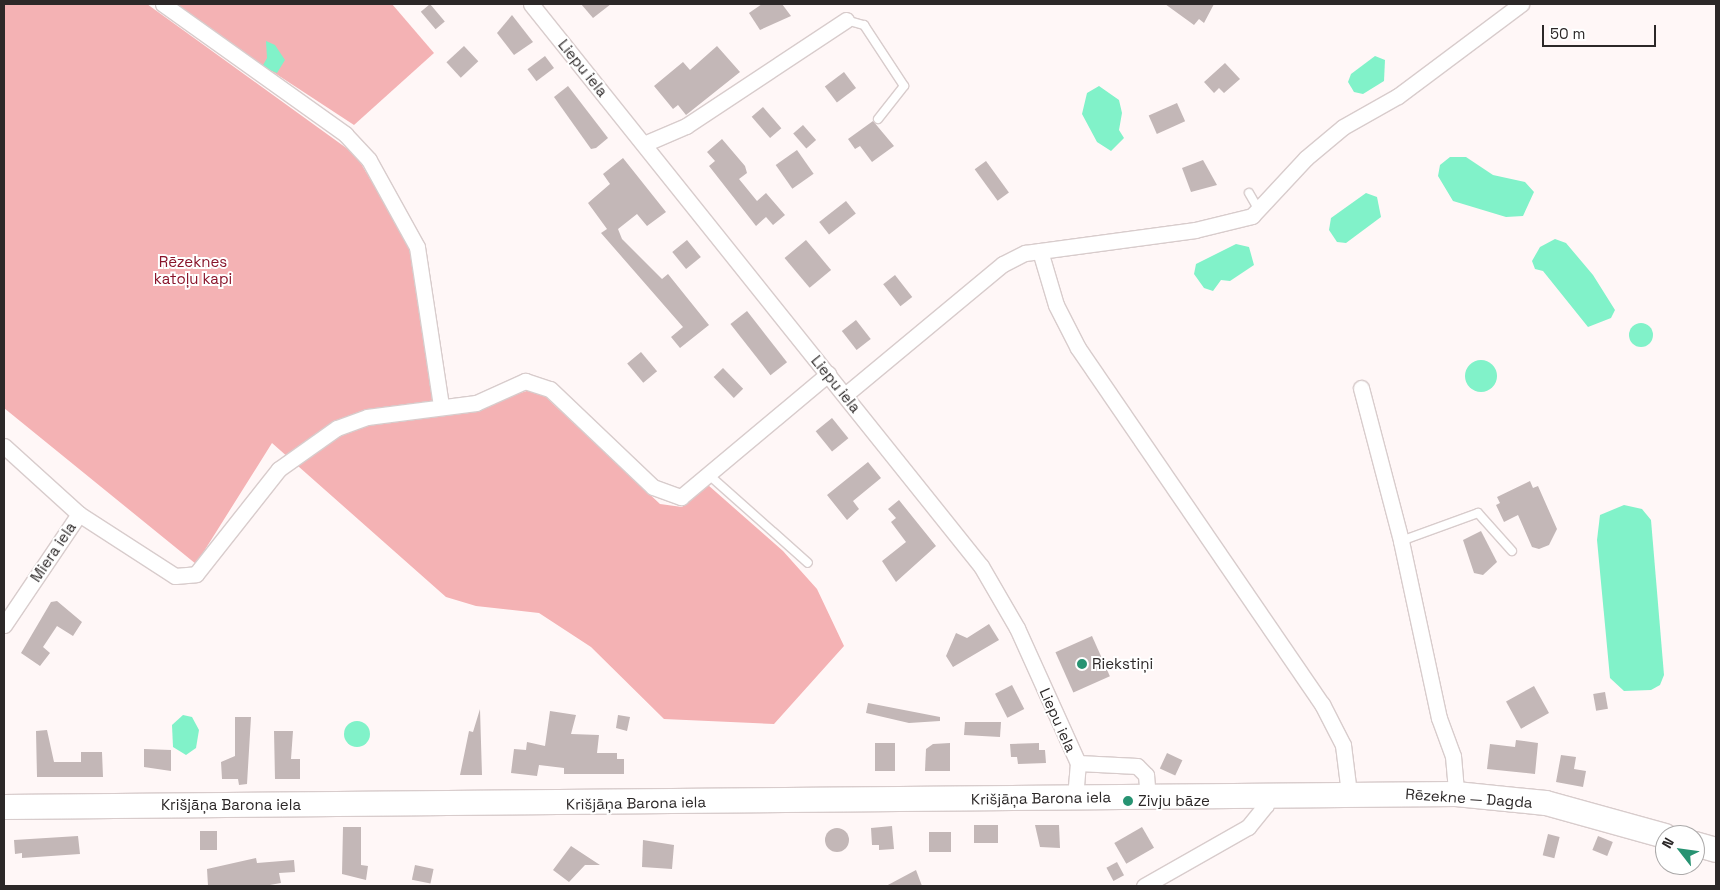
<!DOCTYPE html>
<meta charset="utf-8">
<style>
body{margin:0}
#map{position:relative;width:1720px;height:890px;overflow:hidden;background:#fff7f7;font-family:"Space Grotesk",sans-serif}
div>[style]{position:absolute}
[style*='--x']{left:calc(var(--x)*1px);top:calc(var(--y)*1px);width:calc(var(--w)*1px);rotate:calc(var(--a)*1deg)}
.green>*{inset:0;background:#f4b2b4}
.water>*{inset:0;background:#81f2c9}
.round{border-radius:50%}
.building>*{inset:0;background:#c3b7b7;transform-origin:0 0}
.roads{filter:drop-shadow(1px 0 #d8cccc) drop-shadow(-1px 0 #d8cccc) drop-shadow(0 1px #d8cccc) drop-shadow(0 -1px #d8cccc)}
.service>*{height:8px;margin:-4px;padding:0 4px;transform-origin:4px;border-radius:4px;background:#fff}
.minor>*{height:15px;margin:-7.5px;padding:0 7.5px;transform-origin:7.5px;border-radius:7.5px;background:#fff}
.primary>*{height:24px;margin:-12px;padding:0 12px;transform-origin:12px;border-radius:12px;background:#fff}
.dots>*{width:14px;height:14px;translate:-50% -50%;box-sizing:border-box;border:2px solid #fff;border-radius:50%}
span{translate:-50% -50%;white-space:nowrap;text-align:center;line-height:1.15;-webkit-text-stroke:4px #fff;paint-order:stroke}
.street-label{font-size:15px;color:#2c2828}
.park-label{font-size:15px;color:#89152b}
.poi-label{font-size:15px;color:#2c2828}
.left{translate:0 -50%;text-align:left}
.frame{position:absolute;inset:0;border:5px solid #2c2828;pointer-events:none}
.north{position:absolute;left:1655px;top:825px;width:50px;height:50px;box-sizing:border-box;background:#fff;border:1px solid #aba9a9;border-radius:50%;rotate:300deg;font-size:14px;font-weight:700;line-height:20px;text-align:center;color:#2c2828}
.north::after{content:'';display:block;margin:auto;width:18px;height:22px;background:#279372;clip-path:polygon(50% 0,100% 100%,50% 72%,0 100%)}
.scale{position:absolute;left:1542px;top:25px;width:114px;height:22px;box-sizing:border-box;border:2px solid #2c2828;border-top:0;padding-left:6px;font-size:15px;line-height:18px;white-space:nowrap;color:#2c2828;-webkit-text-stroke:4px #fff;paint-order:stroke}
</style>
<div id="map">
<div class="green">
<div style="clip-path:polygon(4px 4px,147px 4px,356px 155px,416px 257px,434px 378px,454px 414px,536px 388px,660px 504px,682px 507px,708px 485px,783px 551px,817px 589px,844px 646px,774px 724px,664px 719px,591px 647px,539px 613px,476px 606px,446px 597px,272px 443px,196px 564px,4px 408px)"></div>
<div style="clip-path:polygon(169px 4px,392px 4px,434px 53px,354px 125px)"></div>
</div>
<div class="water">
<div style="clip-path:polygon(266px 41px,275px 45px,285px 60px,277px 73px,262px 67px,267px 58px)"></div>
<div style="clip-path:polygon(1375px 56px,1385px 60px,1384px 81px,1363px 94px,1354px 92px,1348px 82px,1351px 74px)"></div>
<div style="clip-path:polygon(1099px 86px,1119px 100px,1122px 113px,1119px 130px,1124px 138px,1111px 151px,1097px 142px,1082px 114px,1087px 93px)"></div>
<div style="clip-path:polygon(1450px 157px,1466px 157px,1493px 175px,1525px 182px,1534px 192px,1523px 216px,1506px 217px,1453px 201px,1438px 176px,1440px 165px)"></div>
<div style="clip-path:polygon(1366px 193px,1377px 197px,1381px 217px,1346px 243px,1337px 242px,1329px 230px,1331px 218px)"></div>
<div style="clip-path:polygon(1555px 239px,1566px 243px,1593px 275px,1615px 310px,1611px 318px,1588px 327px,1543px 271px,1535px 269px,1532px 261px,1540px 247px)"></div>
<div style="clip-path:polygon(1236px 244px,1249px 247px,1254px 265px,1230px 281px,1221px 280px,1213px 291px,1204px 288px,1194px 274px,1196px 264px)"></div>
<div class="round" style="left:1629px;top:323px;width:24px;height:24px"></div>
<div class="round" style="left:1465px;top:360px;width:32px;height:32px"></div>
<div style="clip-path:polygon(1624px 505px,1642px 509px,1651px 520px,1664px 675px,1660px 685px,1651px 690px,1624px 691px,1610px 678px,1597px 540px,1600px 515px)"></div>
<div style="clip-path:polygon(183px 715px,192px 717px,199px 730px,196px 748px,186px 755px,173px 747px,172px 725px)"></div>
<div class="round" style="left:344px;top:721px;width:26px;height:26px"></div>
</div>
<div class="building">
<div style="left:430px;top:4px;width:23px;height:12px;rotate:50deg"></div>
<div style="clip-path:polygon(581px 4px,611px 4px,593px 18px)"></div>
<div style="clip-path:polygon(762px 4px,782px 4px,791px 16px,760px 30px,749px 13px)"></div>
<div style="clip-path:polygon(1165px 4px,1214px 4px,1204px 23px,1199px 19px,1194px 25px)"></div>
<div style="clip-path:polygon(512px 15px,533px 42px,514px 55px,497px 33px)"></div>
<div style="left:464px;top:46px;width:21px;height:24px;rotate:47deg"></div>
<div style="clip-path:polygon(717px 46px,740px 72px,686px 115px,678px 105px,673px 109px,654px 86px,683px 62px,690px 70px)"></div>
<div style="left:545px;top:56px;width:15px;height:22px;rotate:53deg"></div>
<div style="clip-path:polygon(1225px 63px,1240px 79px,1224px 93px,1219px 88px,1214px 93px,1204px 82px)"></div>
<div style="left:844px;top:72px;width:20px;height:24px;rotate:53deg"></div>
<div style="clip-path:polygon(568px 86px,608px 138px,596px 148px,591px 149px,554px 97px)"></div>
<div style="left:1177px;top:103px;width:20px;height:31px;rotate:66deg"></div>
<div style="left:763px;top:107px;width:28px;height:15px;rotate:49deg"></div>
<div style="clip-path:polygon(873px 121px,894px 146px,872px 162px,860px 146px,855px 149px,848px 139px)"></div>
<div style="left:803px;top:125px;width:20px;height:13px;rotate:49deg"></div>
<div style="clip-path:polygon(722px 139px,745px 166px,747px 173px,739px 179px,757px 201px,766px 193px,785px 215px,773px 225px,766px 217px,756px 226px,709px 166px,715px 161px,707px 152px)"></div>
<div style="left:797px;top:150px;width:29px;height:26px;rotate:55deg"></div>
<div style="clip-path:polygon(623px 158px,666px 212px,647px 226px,637px 214px,618px 229px,622px 239px,662px 279px,668px 274px,709px 325px,680px 348px,671px 337px,683px 327px,601px 233px,607px 229px,588px 203px,610px 184px,603px 174px)"></div>
<div style="clip-path:polygon(1203px 160px,1217px 185px,1191px 192px,1182px 168px)"></div>
<div style="left:986px;top:161px;width:39px;height:14px;rotate:54deg"></div>
<div style="left:846px;top:201px;width:16px;height:34px;rotate:52deg"></div>
<div style="left:687px;top:240px;width:22px;height:19px;rotate:51deg"></div>
<div style="left:806px;top:240px;width:39px;height:28px;rotate:50deg"></div>
<div style="left:895px;top:275px;width:28px;height:15px;rotate:52deg"></div>
<div style="left:747px;top:311px;width:65px;height:21px;rotate:52deg"></div>
<div style="left:856px;top:320px;width:24px;height:18px;rotate:52deg"></div>
<div style="left:641px;top:352px;width:25px;height:18px;rotate:50deg"></div>
<div style="left:723px;top:368px;width:29px;height:13px;rotate:46deg"></div>
<div style="left:832px;top:418px;width:26px;height:21px;rotate:51deg"></div>
<div style="clip-path:polygon(868px 462px,881px 478px,853px 501px,859px 509px,847px 520px,827px 495px)"></div>
<div style="clip-path:polygon(1530px 481px,1533px 488px,1538px 486px,1557px 529px,1549px 545px,1539px 549px,1532px 547px,1518px 515px,1504px 522px,1496px 505px,1500px 503px,1497px 497px)"></div>
<div style="clip-path:polygon(899px 500px,936px 546px,896px 582px,882px 561px,906px 542px,891px 522px,896px 518px,888px 509px)"></div>
<div style="clip-path:polygon(1481px 531px,1497px 562px,1483px 575px,1474px 573px,1463px 540px)"></div>
<div style="clip-path:polygon(57px 601px,82px 622px,73px 636px,57px 626px,43px 647px,50px 653px,40px 666px,21px 653px,51px 602px)"></div>
<div style="clip-path:polygon(989px 624px,999px 640px,953px 667px,946px 656px,956px 633px,967px 638px)"></div>
<div style="left:1092px;top:636px;width:44px;height:40px;rotate:66deg"></div>
<div style="left:1012px;top:685px;width:27px;height:19px;rotate:63deg"></div>
<div style="left:1534px;top:686px;width:31px;height:32px;rotate:61deg"></div>
<div style="left:1605px;top:692px;width:17px;height:12px;rotate:80deg"></div>
<div style="clip-path:polygon(868px 703px,940px 717px,940px 721px,909px 723px,866px 713px)"></div>
<div style="clip-path:polygon(480px 709px,482px 775px,460px 775px,469px 731px,473px 732px)"></div>
<div style="clip-path:polygon(550px 711px,576px 715px,571px 734px,599px 735px,597px 753px,617px 753px,617px 759px,624px 759px,624px 774px,564px 774px,564px 768px,539px 765px,537px 776px,511px 773px,514px 749px,526px 750px,527px 742px,545px 746px)"></div>
<div style="clip-path:polygon(618px 715px,630px 717px,627px 731px,616px 728px)"></div>
<div style="clip-path:polygon(235px 717px,251px 717px,247px 784px,239px 785px,238px 779px,222px 779px,221px 762px,235px 756px)"></div>
<div style="clip-path:polygon(965px 722px,1001px 722px,1000px 737px,964px 735px)"></div>
<div style="clip-path:polygon(47px 730px,54px 762px,81px 762px,81px 752px,102px 752px,103px 777px,37px 777px,36px 731px)"></div>
<div style="clip-path:polygon(274px 731px,293px 731px,291px 759px,300px 759px,300px 779px,275px 779px)"></div>
<div style="clip-path:polygon(1516px 740px,1538px 743px,1535px 774px,1487px 769px,1490px 744px,1515px 747px)"></div>
<div style="left:875px;top:743px;width:20px;height:28px"></div>
<div style="clip-path:polygon(950px 743px,950px 771px,925px 771px,926px 749px,933px 744px)"></div>
<div style="clip-path:polygon(1039px 743px,1039px 750px,1045px 750px,1046px 763px,1018px 764px,1017px 757px,1011px 757px,1010px 744px)"></div>
<div style="clip-path:polygon(144px 749px,171px 750px,171px 771px,144px 767px)"></div>
<div style="left:1167px;top:753px;width:17px;height:17px;rotate:25deg"></div>
<div style="clip-path:polygon(1561px 755px,1576px 757px,1574px 769px,1586px 771px,1583px 787px,1556px 782px)"></div>
<div style="left:998px;top:825px;width:18px;height:24px;rotate:90deg"></div>
<div style="clip-path:polygon(1035px 825px,1059px 825px,1060px 848px,1040px 847px)"></div>
<div style="clip-path:polygon(892px 826px,894px 849px,879px 850px,879px 845px,872px 845px,871px 828px)"></div>
<div style="clip-path:polygon(343px 827px,361px 827px,361px 865px,368px 866px,366px 880px,342px 874px)"></div>
<div style="left:1142px;top:827px;width:24px;height:32px;rotate:60deg"></div>
<div class="round" style="left:825px;top:828px;width:24px;height:24px"></div>
<div style="left:217px;top:831px;width:19px;height:17px;rotate:90deg"></div>
<div style="left:929px;top:832px;width:22px;height:20px"></div>
<div style="left:1548px;top:834px;width:12px;height:22px;rotate:14deg"></div>
<div style="clip-path:polygon(78px 836px,80px 854px,22px 858px,22px 853px,15px 854px,14px 840px)"></div>
<div style="left:1598px;top:836px;width:16px;height:15px;rotate:22deg"></div>
<div style="clip-path:polygon(643px 840px,674px 845px,672px 869px,642px 867px)"></div>
<div style="clip-path:polygon(571px 846px,600px 865px,585px 865px,569px 882px,553px 870px)"></div>
<div style="clip-path:polygon(256px 858px,257px 863px,294px 860px,295px 872px,279px 873px,281px 883px,264px 886px,208px 886px,207px 869px)"></div>
<div style="left:1117px;top:862px;width:15px;height:12px;rotate:62deg"></div>
<div style="left:415px;top:865px;width:19px;height:15px;rotate:12deg"></div>
<div style="clip-path:polygon(916px 870px,922px 886px,886px 886px)"></div>
</div>
<div class="roads">
<div class="service">
<div style="--x:846;--y:20;--w:19;--a:16"></div>
<div style="--x:864;--y:25;--w:73;--a:56.7"></div>
<div style="--x:904;--y:86;--w:42;--a:128.2"></div>
<div style="--x:1249;--y:193;--w:20;--a:60"></div>
<div style="--x:709;--y:475;--w:132;--a:41.6"></div>
<div style="--x:1401;--y:541;--w:82;--a:-20"></div>
<div style="--x:1478;--y:513;--w:51;--a:48.2"></div>
</div>
<div class="minor">
<div style="--x:163;--y:4;--w:224;--a:35.5"></div>
<div style="--x:345;--y:134;--w:35;--a:47"></div>
<div style="--x:369;--y:160;--w:99;--a:61.1"></div>
<div style="--x:417;--y:247;--w:160;--a:81.4"></div>
<div style="--x:531;--y:4;--w:720;--a:51.32"></div>
<div style="--x:981;--y:566;--w:72;--a:59.9"></div>
<div style="--x:1017;--y:628;--w:148;--a:65.7"></div>
<div style="--x:1078;--y:763;--w:35;--a:95"></div>
<div style="--x:644;--y:144;--w:46;--a:-23.2"></div>
<div style="--x:686;--y:126;--w:192;--a:-33.5"></div>
<div style="--x:1040;--y:251;--w:56;--a:73.5"></div>
<div style="--x:1056;--y:305;--w:48;--a:62.9"></div>
<div style="--x:1078;--y:348;--w:432;--a:55.6"></div>
<div style="--x:1322;--y:704;--w:46;--a:62.9"></div>
<div style="--x:1343;--y:745;--w:48;--a:82.9"></div>
<div style="--x:1361;--y:388;--w:158;--a:75.3"></div>
<div style="--x:1401;--y:541;--w:181;--a:77.9"></div>
<div style="--x:1439;--y:718;--w:40;--a:69.8"></div>
<div style="--x:1453;--y:756;--w:38;--a:85"></div>
<div style="--x:845;--y:395;--w:205;--a:-39.7"></div>
<div style="--x:1003;--y:264;--w:25;--a:-27"></div>
<div style="--x:1025;--y:253;--w:172;--a:-7.7"></div>
<div style="--x:1195;--y:230;--w:59;--a:-13.8"></div>
<div style="--x:1252;--y:216;--w:79;--a:-47"></div>
<div style="--x:1306;--y:158;--w:48;--a:-40"></div>
<div style="--x:1343;--y:127;--w:63;--a:-29.4"></div>
<div style="--x:1398;--y:96;--w:154;--a:-36.8"></div>
<div style="--x:4;--y:446;--w:101;--a:42.2"></div>
<div style="--x:79;--y:514;--w:134;--a:124"></div>
<div style="--x:79;--y:514;--w:114;--a:32.9"></div>
<div style="--x:175;--y:576;--w:21;--a:-5"></div>
<div style="--x:196;--y:574;--w:134;--a:-51.7"></div>
<div style="--x:279;--y:469;--w:71;--a:-35.3"></div>
<div style="--x:337;--y:428;--w:32;--a:-20"></div>
<div style="--x:367;--y:417;--w:110;--a:-7.3"></div>
<div style="--x:476;--y:403;--w:54;--a:-24.2"></div>
<div style="--x:525;--y:381;--w:26;--a:18"></div>
<div style="--x:550;--y:389;--w:142;--a:43.6"></div>
<div style="--x:653;--y:487;--w:30;--a:20"></div>
<div style="--x:681;--y:497;--w:192;--a:-39.9"></div>
<div style="--x:1078;--y:763;--w:59;--a:2.9"></div>
<div style="--x:1137;--y:766;--w:13;--a:45"></div>
<div style="--x:1146;--y:775;--w:21;--a:85"></div>
<div style="--x:1144;--y:886;--w:120;--a:-29.6"></div>
<div style="--x:1248;--y:827;--w:28;--a:-51"></div>
<div style="--x:1266;--y:805;--w:12;--a:-81"></div>
</div>
<div class="primary">
<div style="--x:4;--y:807;--w:1452;--a:-0.51"></div>
<div style="--x:1456;--y:794;--w:90;--a:5.7"></div>
<div style="--x:1546;--y:803;--w:123;--a:15.5"></div>
<div style="--x:1695;--y:844;--w:22;--a:16"></div>
</div>
</div>
<div class="dots">
<div style="left:1082px;top:664px;background:#279372"></div>
<div style="left:1128px;top:801px;background:#279372"></div>
</div>
<div class="street-label">
<span style="left:583px;top:68px;rotate:51deg">Liepu iela</span>
<span style="left:836px;top:384px;rotate:51deg">Liepu iela</span>
<span style="left:53px;top:552px;rotate:-56deg">Miera iela</span>
<span style="left:1058px;top:720px;rotate:66deg">Liepu iela</span>
<span style="left:1041px;top:798px;rotate:-1deg">Krišjāņa Barona iela</span>
<span style="left:1469px;top:798px;rotate:4deg">Rēzekne — Dagda</span>
<span style="left:636px;top:803px;rotate:-1deg">Krišjāņa Barona iela</span>
<span style="left:231px;top:805px">Krišjāņa Barona iela</span>
</div>
<div class="park-label">
<span style="left:193px;top:270px">Rēzeknes<br>katoļu kapi</span>
</div>
<div class="poi-label">
<span class="left" style="left:1092px;top:664px">Riekstiņi</span>
<span class="left" style="left:1138px;top:801px">Zivju bāze</span>
</div>
<div class="frame"></div>
<div class="north">N</div>
<div class="scale">50 m</div>
</div>
